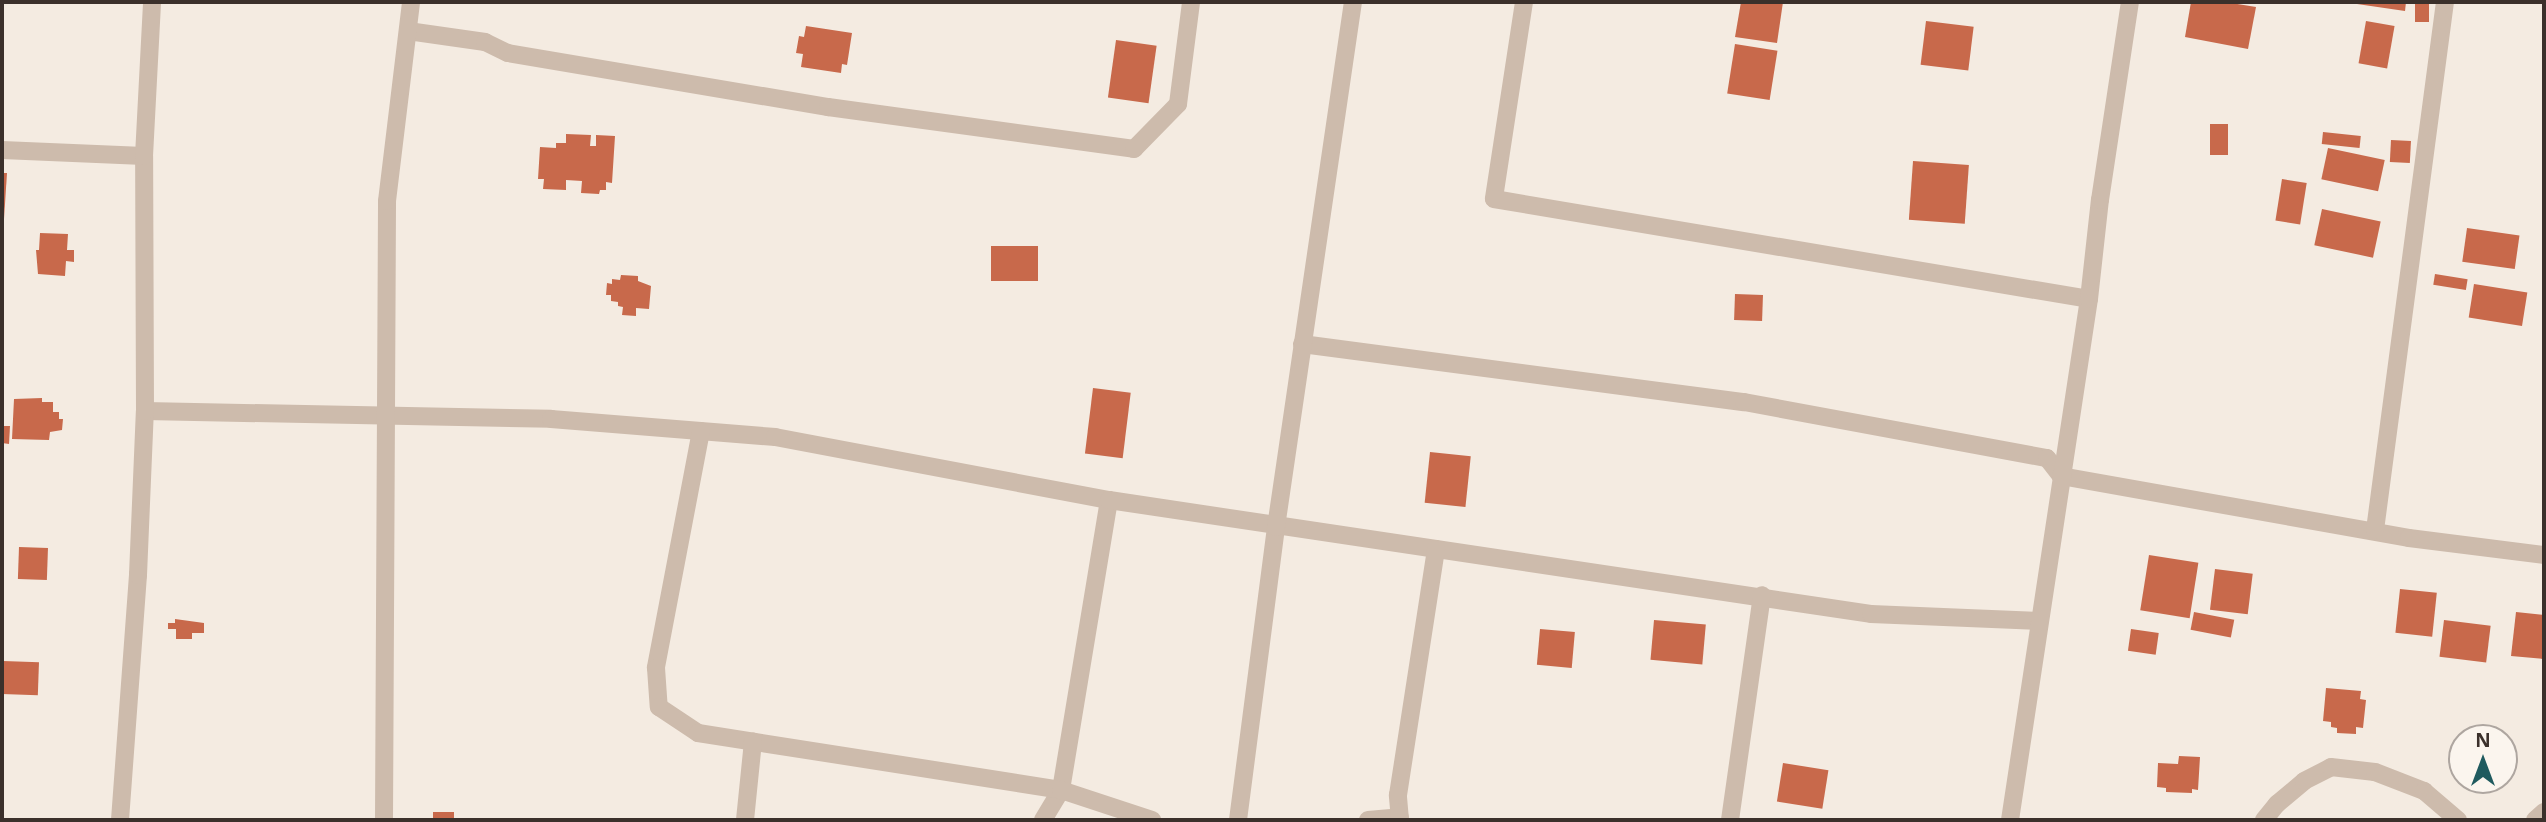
<!DOCTYPE html>
<style>
body{margin:0}
#map{position:relative;width:2546px;height:822px;overflow:hidden;background:#f4ebe1;font-family:"Noto Sans",sans-serif}
div>[style]{position:absolute}
[style*='--x']{left:calc(var(--x)*1px);top:calc(var(--y)*1px);width:calc(var(--w)*1px);rotate:calc(var(--a)*1deg)}
.building>*{inset:0;background:#c8694b;transform-origin:0 0}
.minor>*{height:18px;margin:-9px;padding:0 9px;transform-origin:9px;border-radius:9px;background:#cdbbac}
span{translate:-50% -50%;white-space:nowrap;text-align:center;line-height:1.15;-webkit-text-stroke:5px #fbf5ee;paint-order:stroke}
.frame{position:absolute;inset:0;border:4px solid #3b302b;pointer-events:none}
.north{position:absolute;left:2448px;top:724px;width:70px;height:70px;box-sizing:border-box;background:#fbf5ee;border:2px solid #aea6a0;border-radius:50%;rotate:0deg;font-size:19px;font-weight:700;line-height:28px;text-align:center;color:#3b302b}
.north::after{content:'';display:block;margin:auto;width:24px;height:32px;background:#1f5a5e;clip-path:polygon(50% 0,100% 100%,50% 72%,0 100%)}
</style>
<div id="map">
<div class="building">
<div style="clip-path:polygon(1741px 2px,1783px 2px,1777px 43px,1735px 37px)"></div>
<div style="clip-path:polygon(2191px 2px,2225px 2px,2256px 7px,2248px 49px,2185px 37px)"></div>
<div style="clip-path:polygon(2357px 2px,2406px 2px,2405px 11px,2357px 4px)"></div>
<div style="left:2415px;top:2px;width:14px;height:20px"></div>
<div style="left:1926px;top:21px;width:48px;height:44px;rotate:7deg"></div>
<div style="left:2366px;top:21px;width:29px;height:43px;rotate:10deg"></div>
<div style="clip-path:polygon(806px 26px,852px 33px,847px 65px,842px 64px,841px 73px,801px 67px,803px 54px,796px 53px,799px 36px,804px 37px)"></div>
<div style="left:1116px;top:40px;width:41px;height:58px;rotate:8deg"></div>
<div style="left:1735px;top:44px;width:43px;height:50px;rotate:9deg"></div>
<div style="left:2210px;top:124px;width:18px;height:31px"></div>
<div style="left:2323px;top:132px;width:38px;height:12px;rotate:6deg"></div>
<div style="clip-path:polygon(566px 134px,591px 135px,590px 146px,596px 146px,596px 135px,615px 136px,612px 183px,606px 182px,606px 190px,600px 190px,599px 194px,581px 193px,582px 181px,566px 180px,566px 190px,543px 189px,544px 179px,538px 179px,540px 147px,556px 148px,556px 143px,566px 143px)"></div>
<div style="left:2391px;top:140px;width:20px;height:22px;rotate:3deg"></div>
<div style="left:2328px;top:148px;width:58px;height:32px;rotate:12deg"></div>
<div style="left:1913px;top:161px;width:56px;height:59px;rotate:4deg"></div>
<div style="clip-path:polygon(2px 173px,7px 173px,4px 219px,2px 219px)"></div>
<div style="left:2282px;top:179px;width:25px;height:42px;rotate:9deg"></div>
<div style="left:2322px;top:209px;width:60px;height:37px;rotate:12deg"></div>
<div style="left:2467px;top:228px;width:53px;height:34px;rotate:8deg"></div>
<div style="clip-path:polygon(40px 233px,68px 234px,67px 250px,74px 250px,74px 262px,66px 261px,65px 276px,38px 274px,36px 250px,39px 250px)"></div>
<div style="left:991px;top:246px;width:47px;height:35px"></div>
<div style="left:2435px;top:274px;width:33px;height:11px;rotate:9deg"></div>
<div style="clip-path:polygon(621px 275px,638px 276px,638px 281px,651px 286px,649px 309px,636px 308px,636px 316px,622px 315px,623px 307px,618px 306px,618px 302px,611px 301px,611px 295px,606px 295px,607px 283px,612px 284px,612px 279px,620px 280px)"></div>
<div style="left:2474px;top:284px;width:54px;height:34px;rotate:9deg"></div>
<div style="left:1735px;top:294px;width:28px;height:26px;rotate:2deg"></div>
<div style="left:1093px;top:388px;width:38px;height:66px;rotate:7deg"></div>
<div style="clip-path:polygon(42px 398px,42px 402px,53px 402px,53px 412px,59px 412px,59px 419px,63px 419px,62px 430px,50px 432px,49px 440px,12px 439px,14px 399px)"></div>
<div style="clip-path:polygon(2px 426px,10px 426px,9px 444px,2px 443px)"></div>
<div style="left:1430px;top:452px;width:41px;height:51px;rotate:6deg"></div>
<div style="left:19px;top:547px;width:29px;height:32px;rotate:2deg"></div>
<div style="left:2149px;top:555px;width:50px;height:56px;rotate:9deg"></div>
<div style="left:2215px;top:569px;width:38px;height:41px;rotate:7deg"></div>
<div style="left:2400px;top:589px;width:37px;height:44px;rotate:6deg"></div>
<div style="left:2194px;top:612px;width:41px;height:18px;rotate:11deg"></div>
<div style="clip-path:polygon(2516px 612px,2544px 615px,2544px 659px,2511px 656px)"></div>
<div style="clip-path:polygon(175px 619px,204px 623px,204px 633px,192px 633px,192px 639px,176px 639px,176px 629px,168px 629px,168px 623px,175px 623px)"></div>
<div style="left:1654px;top:620px;width:52px;height:40px;rotate:5deg"></div>
<div style="left:2444px;top:620px;width:47px;height:37px;rotate:7deg"></div>
<div style="left:1540px;top:629px;width:35px;height:36px;rotate:5deg"></div>
<div style="left:2131px;top:629px;width:28px;height:22px;rotate:8deg"></div>
<div style="left:3px;top:661px;width:36px;height:33px;rotate:2deg"></div>
<div style="clip-path:polygon(2326px 688px,2361px 691px,2360px 699px,2366px 700px,2363px 728px,2356px 727px,2356px 734px,2337px 733px,2337px 728px,2331px 727px,2331px 722px,2323px 721px)"></div>
<div style="clip-path:polygon(2179px 756px,2200px 757px,2198px 790px,2192px 789px,2192px 793px,2166px 792px,2166px 788px,2157px 787px,2158px 763px,2178px 764px)"></div>
<div style="left:1783px;top:763px;width:46px;height:39px;rotate:9deg"></div>
<div style="left:433px;top:812px;width:21px;height:8px"></div>
</div>
<div class="minor">
<div style="--x:1524;--y:2;--w:199;--a:98.7"></div>
<div style="--x:1494;--y:199;--w:603;--a:9.54"></div>
<div style="--x:408;--y:31;--w:78;--a:8.1"></div>
<div style="--x:485;--y:42;--w:25;--a:26"></div>
<div style="--x:508;--y:53;--w:325;--a:9.6"></div>
<div style="--x:828;--y:107;--w:309;--a:7.8"></div>
<div style="--x:1134;--y:149;--w:63;--a:-45.6"></div>
<div style="--x:1178;--y:104;--w:103;--a:-82.7"></div>
<div style="--x:2;--y:150;--w:142;--a:2.4"></div>
<div style="--x:1302;--y:344;--w:446;--a:7.5"></div>
<div style="--x:1744;--y:402;--w:308;--a:10.5"></div>
<div style="--x:2047;--y:458;--w:23;--a:52"></div>
<div style="--x:2061;--y:476;--w:353;--a:10.1"></div>
<div style="--x:2409;--y:538;--w:136;--a:7.2"></div>
<div style="--x:145;--y:411;--w:406;--a:1.1"></div>
<div style="--x:551;--y:419;--w:225;--a:4.6"></div>
<div style="--x:775;--y:437;--w:340;--a:10.7"></div>
<div style="--x:1109;--y:500;--w:294;--a:99.4"></div>
<div style="--x:1061;--y:790;--w:35;--a:121"></div>
<div style="--x:701;--y:431;--w:241;--a:100.8"></div>
<div style="--x:656;--y:668;--w:39;--a:86"></div>
<div style="--x:659;--y:707;--w:47;--a:33.7"></div>
<div style="--x:698;--y:733;--w:367;--a:8.9"></div>
<div style="--x:1061;--y:790;--w:96;--a:18.2"></div>
<div style="--x:1109;--y:500;--w:770;--a:8.51"></div>
<div style="--x:1871;--y:614;--w:167;--a:2.4"></div>
<div style="--x:2375;--y:530;--w:533;--a:-82.45"></div>
<div style="--x:120;--y:820;--w:246;--a:-85.8"></div>
<div style="--x:138;--y:575;--w:164;--a:-87.6"></div>
<div style="--x:145;--y:411;--w:255;--a:-90.2"></div>
<div style="--x:144;--y:156;--w:154;--a:-87"></div>
<div style="--x:384;--y:820;--w:619;--a:-89.72"></div>
<div style="--x:387;--y:201;--w:200;--a:-83.1"></div>
<div style="--x:745;--y:820;--w:79;--a:-84.2"></div>
<div style="--x:1238;--y:820;--w:295;--a:-82.6"></div>
<div style="--x:1276;--y:527;--w:531;--a:-81.66"></div>
<div style="--x:1368;--y:820;--w:32;--a:-5"></div>
<div style="--x:1400;--y:820;--w:25;--a:-95"></div>
<div style="--x:1398;--y:795;--w:249;--a:-81.2"></div>
<div style="--x:1730;--y:820;--w:227;--a:-81.9"></div>
<div style="--x:2010;--y:820;--w:527;--a:-81.38"></div>
<div style="--x:2089;--y:299;--w:100;--a:-83.7"></div>
<div style="--x:2100;--y:200;--w:200;--a:-81.4"></div>
<div style="--x:2264;--y:820;--w:21;--a:-51"></div>
<div style="--x:2277;--y:804;--w:35;--a:-40"></div>
<div style="--x:2304;--y:781;--w:30;--a:-27"></div>
<div style="--x:2331;--y:767;--w:44;--a:6.5"></div>
<div style="--x:2375;--y:772;--w:53;--a:21.2"></div>
<div style="--x:2424;--y:791;--w:45;--a:40.5"></div>
<div style="--x:2535;--y:820;--w:12;--a:-42"></div>
</div>
<div class="frame"></div>
<div class="north">N</div>
</div>
